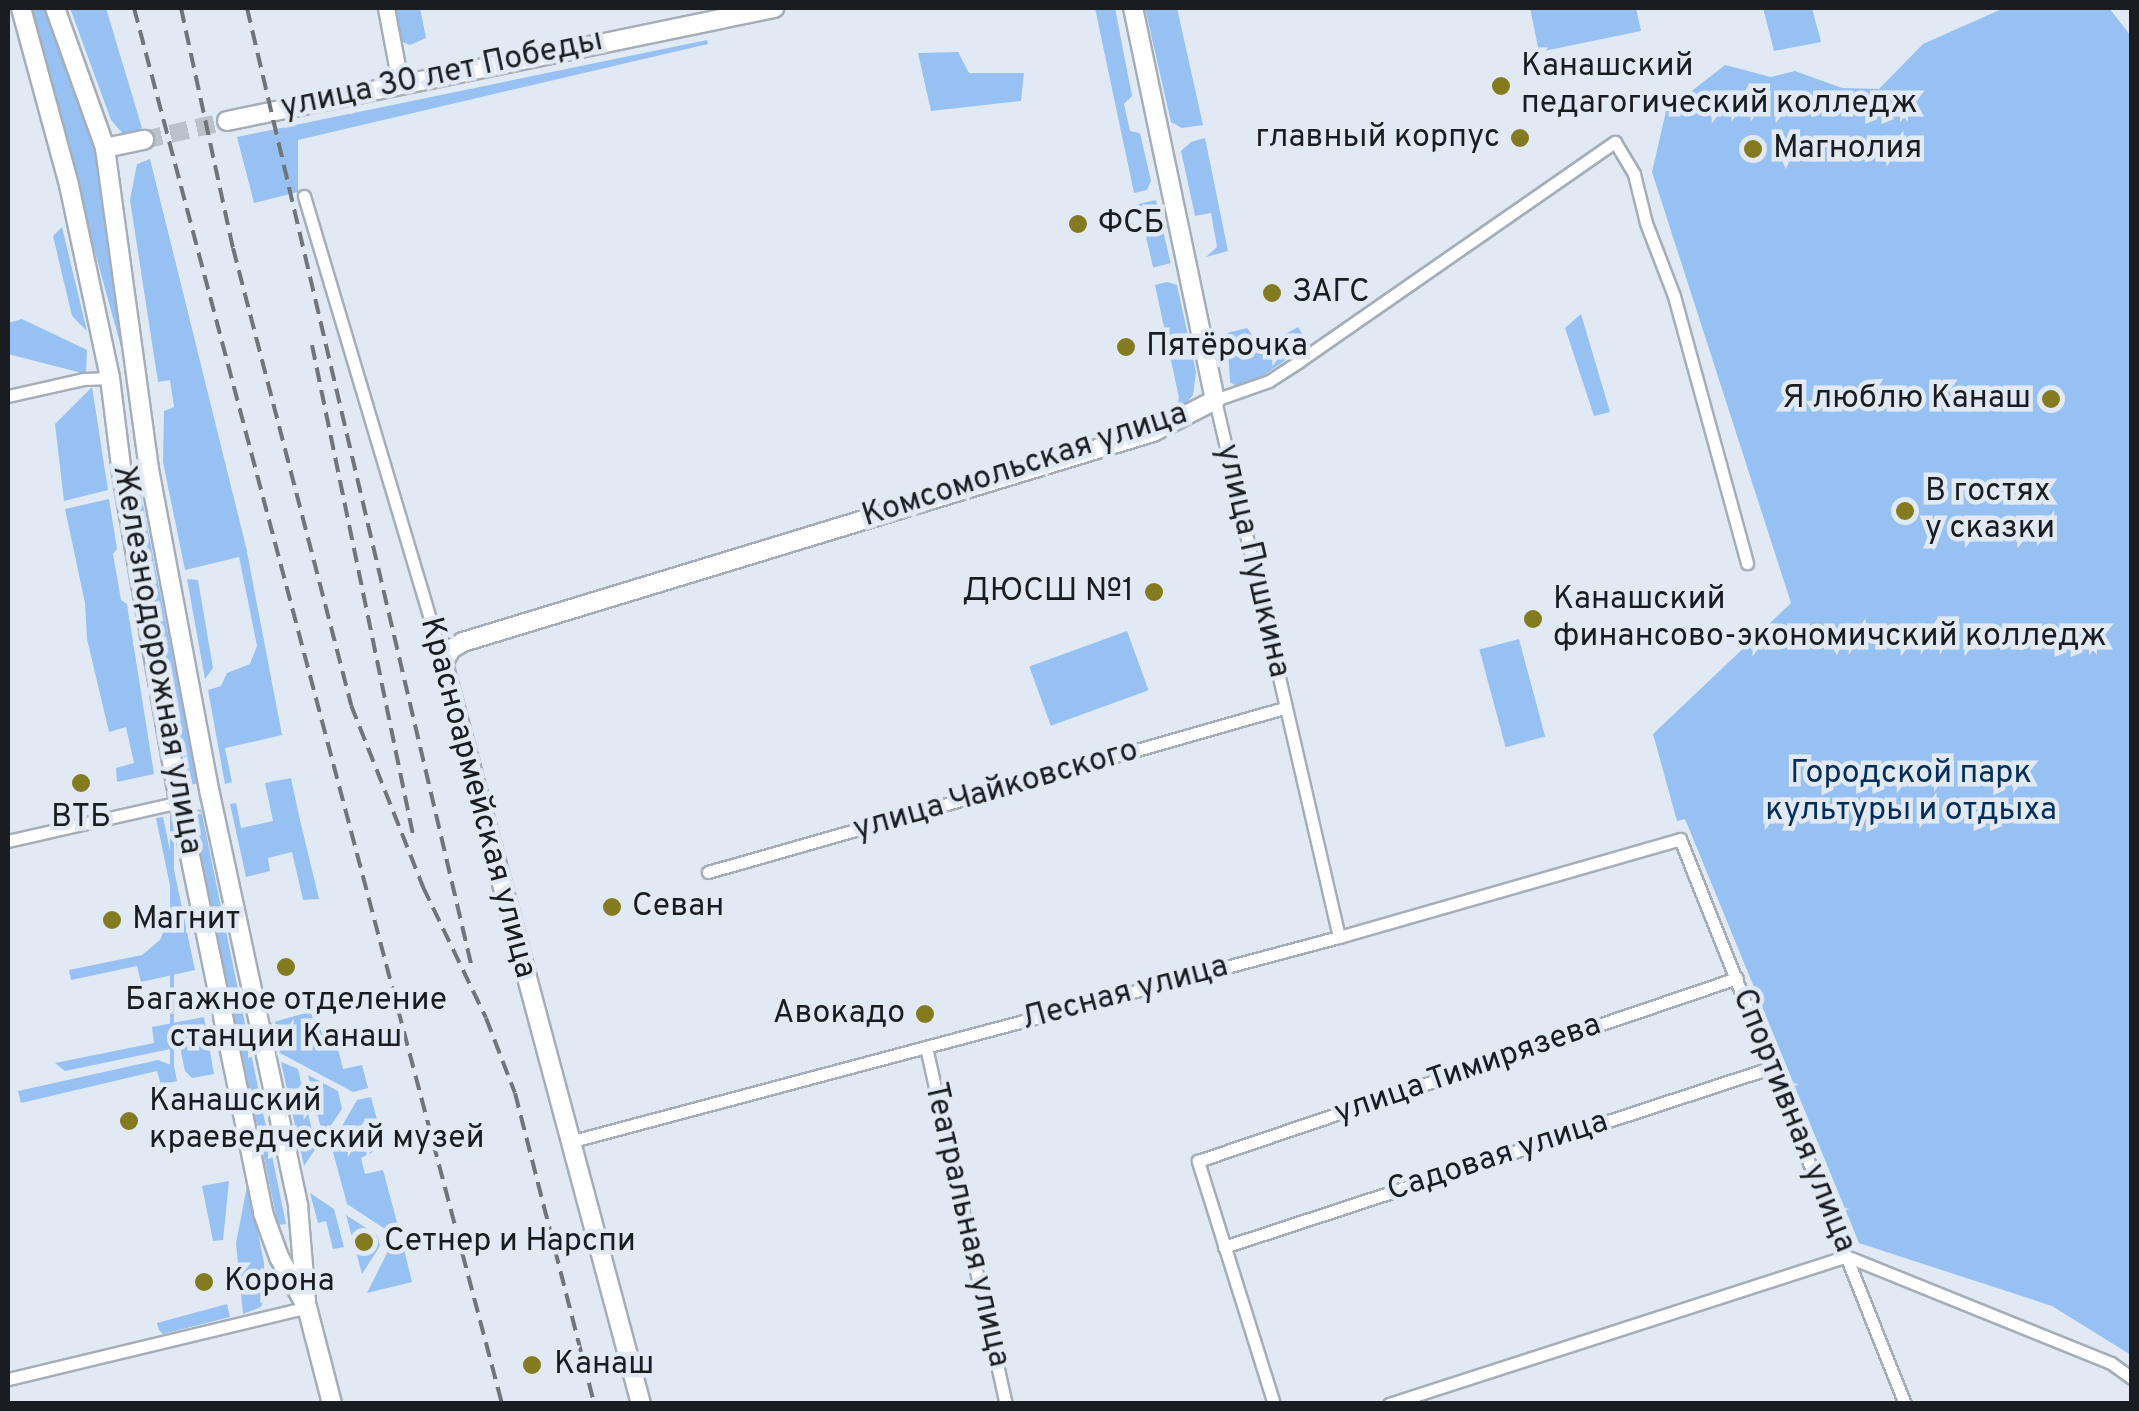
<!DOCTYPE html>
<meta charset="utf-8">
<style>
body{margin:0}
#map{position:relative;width:2139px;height:1411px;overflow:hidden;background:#e1eaf4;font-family:Overpass,sans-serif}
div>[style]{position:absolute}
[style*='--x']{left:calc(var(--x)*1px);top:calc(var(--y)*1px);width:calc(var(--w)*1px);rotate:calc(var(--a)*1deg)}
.green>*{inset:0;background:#97c1f3;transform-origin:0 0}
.secondary-tunnel>*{height:18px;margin-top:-9px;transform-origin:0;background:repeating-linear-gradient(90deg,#b9c1ca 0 18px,transparent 0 27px)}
.roads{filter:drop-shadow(2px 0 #a5aeb8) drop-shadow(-2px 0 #a5aeb8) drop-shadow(0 2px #a5aeb8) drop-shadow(0 -2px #a5aeb8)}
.minor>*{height:11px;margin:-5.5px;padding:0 5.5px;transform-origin:5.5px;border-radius:5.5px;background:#fff}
.tertiary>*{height:15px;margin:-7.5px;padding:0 7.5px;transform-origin:7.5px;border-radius:7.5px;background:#fff}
.secondary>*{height:18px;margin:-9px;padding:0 9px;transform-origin:9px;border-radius:9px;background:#fff}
.rail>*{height:4px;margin-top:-2px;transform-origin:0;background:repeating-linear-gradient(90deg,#70757c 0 15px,transparent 0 23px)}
.dots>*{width:28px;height:28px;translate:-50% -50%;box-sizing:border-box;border:5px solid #e1eaf4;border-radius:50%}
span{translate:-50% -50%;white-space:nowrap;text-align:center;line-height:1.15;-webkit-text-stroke:9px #e1eaf4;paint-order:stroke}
.poi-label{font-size:32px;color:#191c20}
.left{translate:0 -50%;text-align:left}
.right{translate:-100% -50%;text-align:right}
.street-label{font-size:32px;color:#191c20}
.park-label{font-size:32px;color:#002d5a}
.frame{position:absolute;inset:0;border:10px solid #191c20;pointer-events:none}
</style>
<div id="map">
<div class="green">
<div style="clip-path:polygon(28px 8px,44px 8px,96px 153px,123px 354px)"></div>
<div style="clip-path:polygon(70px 8px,106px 8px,142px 128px,134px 133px,123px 134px,111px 120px)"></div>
<div style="clip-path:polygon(396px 8px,420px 8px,426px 38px,410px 45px,402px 42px)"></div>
<div style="clip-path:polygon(1095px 8px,1115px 8px,1132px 96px,1124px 104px,1130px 131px,1140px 133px,1151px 181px,1147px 190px,1134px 193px)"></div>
<div style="clip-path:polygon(1145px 8px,1177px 8px,1203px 125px,1182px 128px,1171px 122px)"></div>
<div style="clip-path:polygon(1530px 8px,1636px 8px,1641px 31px,1539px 52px)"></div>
<div style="clip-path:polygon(1763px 8px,1812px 8px,1821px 42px,1774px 51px)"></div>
<div style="clip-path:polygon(2004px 8px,2109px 8px,2131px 36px,2131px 1355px,2052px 1306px,1859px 1243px,1685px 819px,1677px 821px,1653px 734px,1791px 603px,1652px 172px,1666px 111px,1725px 65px,1771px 77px,1795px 71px,1842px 88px,1879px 89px,1923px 44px)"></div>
<div style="clip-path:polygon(707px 40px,708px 44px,298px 140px,298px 192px,254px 203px,237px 137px)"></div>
<div style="clip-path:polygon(958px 52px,969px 73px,1024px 73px,1021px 101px,931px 111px,918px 53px)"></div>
<div style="clip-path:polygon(1205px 138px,1228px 251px,1206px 257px,1217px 247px,1211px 213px,1195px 216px,1181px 151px,1191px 142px)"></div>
<div style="clip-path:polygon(150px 159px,246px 547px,282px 735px,225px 748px,232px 782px,225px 784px,208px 690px,221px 686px,227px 673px,250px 664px,257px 646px,239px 557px,185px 570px,163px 462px,164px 411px,174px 407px,170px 380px,158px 382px,130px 200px,137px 164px)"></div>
<div style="left:1156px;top:200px;width:65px;height:18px;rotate:77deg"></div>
<div style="clip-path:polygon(62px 227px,87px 331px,72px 316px,53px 236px)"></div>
<div style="clip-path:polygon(1167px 282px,1177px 285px,1196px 372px,1193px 395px,1182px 409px,1154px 421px,1153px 415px,1177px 404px,1179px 398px,1155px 285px)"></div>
<div style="clip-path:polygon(1581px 314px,1610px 412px,1594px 416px,1565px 328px)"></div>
<div style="clip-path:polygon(22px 319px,87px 350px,86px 374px,8px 354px,8px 323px)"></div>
<div style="clip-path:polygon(1298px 327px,1309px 344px,1242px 390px,1230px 382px,1227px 333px,1247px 328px,1261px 348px)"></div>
<div style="clip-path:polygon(92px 387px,108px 490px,64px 501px,55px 424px)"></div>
<div style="left:139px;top:484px;width:305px;height:8px;rotate:79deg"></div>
<div style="clip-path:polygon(109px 499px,117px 549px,113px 554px,121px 600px,127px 604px,154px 774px,117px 782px,116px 768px,134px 763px,126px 727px,109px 732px,87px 639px,85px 603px,65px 509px)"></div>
<div style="clip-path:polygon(187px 579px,198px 580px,213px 668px,205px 679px)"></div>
<div style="left:1127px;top:631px;width:63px;height:104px;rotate:70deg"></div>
<div style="left:1519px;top:639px;width:101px;height:41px;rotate:75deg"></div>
<div style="clip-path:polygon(291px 778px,299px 816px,319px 899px,303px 900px,292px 852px,268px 858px,270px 871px,246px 877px,230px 804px,236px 803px,241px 828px,273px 821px,265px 783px)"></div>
<div style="clip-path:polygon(201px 809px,286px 1224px,278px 1225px,191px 811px)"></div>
<div style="left:170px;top:816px;width:4px;height:261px"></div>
<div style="clip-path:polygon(163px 817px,195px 970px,141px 982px,137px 966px,71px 980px,69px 970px,142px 955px,160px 940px,166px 926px,164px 917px,176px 915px,156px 818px)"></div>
<div style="clip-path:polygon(309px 1012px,336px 1041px,343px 1069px,362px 1065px,368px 1088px,353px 1092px,278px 1052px,270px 1023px)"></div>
<div style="clip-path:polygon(204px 1017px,214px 1074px,192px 1078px,185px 1071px,180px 1047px,65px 1071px,55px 1063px,154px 1043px,152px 1027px)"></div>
<div style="clip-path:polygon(158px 1060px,174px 1066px,177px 1081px,161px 1085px,157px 1071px,21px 1103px,18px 1091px)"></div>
<div style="clip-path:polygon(281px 1062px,298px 1069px,316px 1148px,304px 1166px)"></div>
<div style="clip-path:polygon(308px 1075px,338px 1091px,342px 1109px,323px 1137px)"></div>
<div style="clip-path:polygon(371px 1097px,384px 1146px,361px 1158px,365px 1174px,383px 1170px,399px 1230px,391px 1233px,347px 1204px,331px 1145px,357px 1100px)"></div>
<div style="clip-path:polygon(229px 1181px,223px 1240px,213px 1241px,202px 1186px)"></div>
<div style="clip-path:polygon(248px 1181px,264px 1263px,265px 1297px,261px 1307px,243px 1314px,236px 1243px)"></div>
<div style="clip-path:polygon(310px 1193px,334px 1209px,344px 1247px,333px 1249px,326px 1221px,318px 1223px)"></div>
<div style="clip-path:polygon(346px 1215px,377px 1235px,380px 1246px,362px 1274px)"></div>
<div style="clip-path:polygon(402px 1241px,412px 1282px,367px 1293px,392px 1243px)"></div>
<div style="clip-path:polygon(227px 1304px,230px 1317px,163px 1334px,159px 1330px,157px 1323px)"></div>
</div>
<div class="secondary-tunnel">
<div style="--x:144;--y:140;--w:85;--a:-12.9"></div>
</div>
<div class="roads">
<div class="minor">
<div style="--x:304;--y:196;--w:487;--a:73.4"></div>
<div style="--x:8;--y:396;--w:78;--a:-12.6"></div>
<div style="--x:84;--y:379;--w:26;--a:-2"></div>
<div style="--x:8;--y:841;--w:175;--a:-12.8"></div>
<div style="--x:708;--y:872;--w:599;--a:-15.89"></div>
<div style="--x:1339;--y:937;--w:551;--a:-103"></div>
<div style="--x:1215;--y:400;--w:57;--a:-19.4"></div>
<div style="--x:1269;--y:381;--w:35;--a:-33"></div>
<div style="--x:1298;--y:362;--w:386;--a:-34.8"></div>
<div style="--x:1615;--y:142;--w:37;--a:59"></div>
<div style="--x:1634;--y:174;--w:50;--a:76.2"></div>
<div style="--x:1646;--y:223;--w:78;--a:69"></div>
<div style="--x:1674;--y:296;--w:277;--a:74.7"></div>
<div style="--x:926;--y:1047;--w:366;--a:77.4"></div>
<div style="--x:569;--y:1142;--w:797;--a:-14.91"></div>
<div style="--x:1339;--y:937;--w:355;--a:-16"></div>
<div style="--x:1680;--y:839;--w:608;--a:68.29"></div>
<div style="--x:1224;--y:1247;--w:578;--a:-18.15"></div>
<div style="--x:8;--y:1379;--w:308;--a:-13.5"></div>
<div style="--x:1274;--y:1404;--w:255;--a:-107.4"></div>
<div style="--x:1198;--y:1161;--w:569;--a:-18.75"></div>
<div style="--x:1389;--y:1404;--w:480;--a:-17.9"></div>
<div style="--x:1846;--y:1256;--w:286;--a:22"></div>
<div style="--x:2111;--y:1363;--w:26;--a:36"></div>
</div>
<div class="tertiary">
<div style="--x:386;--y:8;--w:75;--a:79.3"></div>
</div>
<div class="secondary">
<div style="--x:21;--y:8;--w:183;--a:74.8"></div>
<div style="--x:69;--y:185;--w:197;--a:78"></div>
<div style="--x:110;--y:378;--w:98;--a:82.9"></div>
<div style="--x:122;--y:475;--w:332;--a:80.1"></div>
<div style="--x:179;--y:802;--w:419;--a:78.4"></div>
<div style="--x:263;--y:1213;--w:47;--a:70"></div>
<div style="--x:279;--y:1257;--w:57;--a:60.8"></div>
<div style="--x:307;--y:1307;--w:100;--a:75.5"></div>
<div style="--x:55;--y:8;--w:149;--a:70.3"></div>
<div style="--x:105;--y:148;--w:324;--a:82.2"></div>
<div style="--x:149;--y:469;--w:331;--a:79.4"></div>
<div style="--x:210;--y:794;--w:421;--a:77.9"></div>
<div style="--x:298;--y:1206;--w:95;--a:85.2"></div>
<div style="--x:227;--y:121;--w:559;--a:-11.67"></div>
<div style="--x:105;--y:148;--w:40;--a:-12"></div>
<div style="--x:641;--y:1404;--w:767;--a:-104.96"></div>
<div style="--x:443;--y:663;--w:16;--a:-60"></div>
<div style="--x:451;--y:649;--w:14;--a:-30"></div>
<div style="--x:463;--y:642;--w:721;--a:-16.93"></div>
<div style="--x:1153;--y:432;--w:70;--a:-27.3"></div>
<div style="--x:1215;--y:400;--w:400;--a:-101.8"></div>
</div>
</div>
<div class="rail">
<div style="--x:134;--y:8;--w:1444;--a:75.23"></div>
<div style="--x:181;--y:8;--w:246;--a:77.8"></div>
<div style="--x:233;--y:248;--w:472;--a:75.5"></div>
<div style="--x:351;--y:705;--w:196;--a:68.4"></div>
<div style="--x:423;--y:887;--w:145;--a:64.3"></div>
<div style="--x:486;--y:1018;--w:80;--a:68.9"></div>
<div style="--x:515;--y:1093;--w:321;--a:75.7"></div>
<div style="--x:247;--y:8;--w:986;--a:76.81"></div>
<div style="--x:312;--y:345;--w:500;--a:78.35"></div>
</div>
<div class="dots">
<div style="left:1501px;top:86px;background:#847a1f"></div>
<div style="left:1520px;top:138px;background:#847a1f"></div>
<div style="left:1753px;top:149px;background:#847a1f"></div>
<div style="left:1078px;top:224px;background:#847a1f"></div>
<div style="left:1272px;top:293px;background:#847a1f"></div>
<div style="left:1126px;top:347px;background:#847a1f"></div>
<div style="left:2051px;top:399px;background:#847a1f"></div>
<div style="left:1905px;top:511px;background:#847a1f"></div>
<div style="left:1154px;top:592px;background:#847a1f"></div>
<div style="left:1533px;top:619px;background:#847a1f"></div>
<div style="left:81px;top:783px;background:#847a1f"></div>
<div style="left:612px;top:907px;background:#847a1f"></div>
<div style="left:112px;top:920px;background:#847a1f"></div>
<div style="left:286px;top:967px;background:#847a1f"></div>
<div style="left:925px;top:1014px;background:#847a1f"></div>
<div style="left:129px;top:1121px;background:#847a1f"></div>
<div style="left:364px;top:1242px;background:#847a1f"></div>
<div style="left:204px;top:1282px;background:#847a1f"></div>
<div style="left:532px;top:1365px;background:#847a1f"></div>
</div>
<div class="poi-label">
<span class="left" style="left:1521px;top:86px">Канашский<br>педагогический колледж</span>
<span class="right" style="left:1500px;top:138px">главный корпус</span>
<span class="left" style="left:1773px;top:149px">Магнолия</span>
<span class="left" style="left:1098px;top:224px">ФСБ</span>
<span class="left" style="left:1292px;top:293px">ЗАГС</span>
<span class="left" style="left:1146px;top:347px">Пятёрочка</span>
<span class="right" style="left:2031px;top:399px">Я люблю Канаш</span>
<span class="left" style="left:1925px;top:511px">В гостях<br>у сказки</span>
<span class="right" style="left:1134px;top:592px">ДЮСШ №1</span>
<span class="left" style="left:1553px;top:619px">Канашский<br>финансово-экономичский колледж</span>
<span style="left:81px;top:818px">ВТБ</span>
<span class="left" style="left:632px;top:907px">Севан</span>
<span class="left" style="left:132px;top:920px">Магнит</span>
<span style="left:286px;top:1020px">Багажное отделение<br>станции Канаш</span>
<span class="right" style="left:905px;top:1014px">Авокадо</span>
<span class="left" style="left:149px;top:1121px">Канашский<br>краеведческий музей</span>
<span class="left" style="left:384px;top:1242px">Сетнер и Нарспи</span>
<span class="left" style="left:224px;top:1282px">Корона</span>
<span class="left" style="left:554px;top:1365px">Канаш</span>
</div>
<div class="street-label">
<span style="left:442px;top:75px;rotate:-12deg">улица 30 лет Победы</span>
<span style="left:1025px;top:466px;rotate:-18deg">Комсомольская улица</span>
<span style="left:1252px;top:561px;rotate:77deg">улица Пушкина</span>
<span style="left:156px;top:660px;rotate:80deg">Железнодорожная улица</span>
<span style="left:996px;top:791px;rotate:-16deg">улица Чайковского</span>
<span style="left:477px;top:798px;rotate:75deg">Красноармейская улица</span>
<span style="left:1125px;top:994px;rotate:-15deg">Лесная улица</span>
<span style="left:1468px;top:1070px;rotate:-19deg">улица Тимирязева</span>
<span style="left:1793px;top:1121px;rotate:68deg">Спортивная улица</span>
<span style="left:1498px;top:1157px;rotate:-18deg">Садовая улица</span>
<span style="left:966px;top:1225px;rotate:77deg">Театральная улица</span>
</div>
<div class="park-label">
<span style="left:1911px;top:793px">Городской парк<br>культуры и отдыха</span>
</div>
<div class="frame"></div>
</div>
